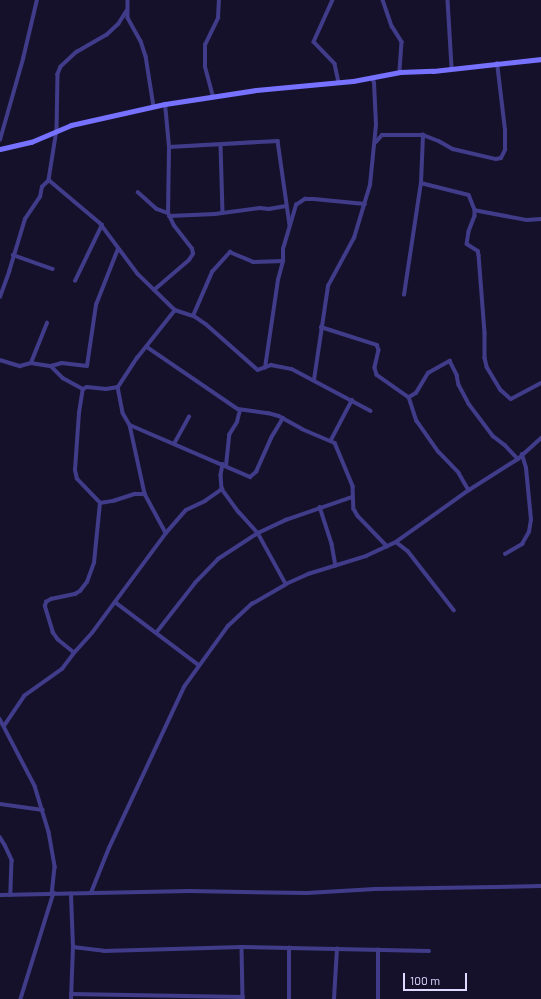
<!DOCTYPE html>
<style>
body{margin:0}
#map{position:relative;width:541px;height:999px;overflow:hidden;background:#16112b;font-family:Barlow,sans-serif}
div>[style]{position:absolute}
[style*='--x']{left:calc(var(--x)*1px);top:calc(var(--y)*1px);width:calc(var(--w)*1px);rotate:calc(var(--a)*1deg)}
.street>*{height:3.5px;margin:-1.75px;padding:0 1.75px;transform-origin:1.75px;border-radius:1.75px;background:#403c8a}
.secondary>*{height:5px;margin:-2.5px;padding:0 2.5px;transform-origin:2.5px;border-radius:2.5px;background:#7771ff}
span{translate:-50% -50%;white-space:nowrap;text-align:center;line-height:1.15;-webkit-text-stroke:3px #16112b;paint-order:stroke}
.scale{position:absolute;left:403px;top:973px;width:64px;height:18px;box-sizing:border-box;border:2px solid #dfdaff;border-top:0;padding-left:5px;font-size:12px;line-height:14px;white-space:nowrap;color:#dfdaff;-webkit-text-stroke:3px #16112b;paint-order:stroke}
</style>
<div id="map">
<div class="street">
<div style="--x:128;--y:0;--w:18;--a:90"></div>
<div style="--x:128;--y:18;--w:26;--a:61"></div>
<div style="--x:141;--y:41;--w:16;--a:72"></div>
<div style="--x:146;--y:56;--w:52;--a:81.1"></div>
<div style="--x:333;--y:0;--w:46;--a:114.3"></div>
<div style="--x:314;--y:42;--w:30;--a:46"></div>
<div style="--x:335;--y:64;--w:19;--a:78"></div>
<div style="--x:383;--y:0;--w:28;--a:71"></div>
<div style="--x:392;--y:26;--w:19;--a:58"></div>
<div style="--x:402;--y:42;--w:30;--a:94"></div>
<div style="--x:448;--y:0;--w:67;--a:86.6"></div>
<div style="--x:127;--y:11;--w:15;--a:122"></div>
<div style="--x:119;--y:24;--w:16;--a:137"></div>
<div style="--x:107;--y:35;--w:34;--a:150"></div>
<div style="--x:77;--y:52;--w:22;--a:137"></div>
<div style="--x:61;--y:67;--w:8;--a:113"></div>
<div style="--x:58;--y:74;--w:56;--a:91"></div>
<div style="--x:57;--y:130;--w:51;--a:99.1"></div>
<div style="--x:49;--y:180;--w:67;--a:40.1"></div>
<div style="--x:100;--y:223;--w:64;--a:53.3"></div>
<div style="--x:138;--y:274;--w:52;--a:44.2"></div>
<div style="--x:175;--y:310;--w:20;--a:18"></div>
<div style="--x:194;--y:316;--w:14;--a:34"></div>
<div style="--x:206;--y:324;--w:69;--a:41.5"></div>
<div style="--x:258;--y:370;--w:14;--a:-21"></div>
<div style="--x:271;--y:365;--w:21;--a:11"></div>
<div style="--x:292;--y:369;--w:89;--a:28"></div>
<div style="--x:213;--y:97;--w:31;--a:-105"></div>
<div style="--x:205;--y:67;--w:22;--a:-90"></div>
<div style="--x:205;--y:45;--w:30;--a:-64"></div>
<div style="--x:218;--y:18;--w:18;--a:-87"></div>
<div style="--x:0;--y:140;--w:84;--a:-74.1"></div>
<div style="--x:23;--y:59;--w:61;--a:-76.7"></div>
<div style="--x:376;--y:142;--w:9;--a:-49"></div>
<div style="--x:382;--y:135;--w:41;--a:0"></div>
<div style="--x:423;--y:135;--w:17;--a:21"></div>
<div style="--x:439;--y:141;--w:16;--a:30"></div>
<div style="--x:453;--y:149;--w:44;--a:13.1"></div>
<div style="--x:496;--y:159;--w:5;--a:-11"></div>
<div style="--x:501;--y:158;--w:9;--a:-63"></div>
<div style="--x:505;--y:150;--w:20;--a:-90"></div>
<div style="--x:505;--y:130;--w:67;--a:-96.8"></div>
<div style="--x:221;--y:145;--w:68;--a:88.3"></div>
<div style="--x:169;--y:147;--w:109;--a:-3.2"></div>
<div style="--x:278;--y:141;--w:85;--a:81.9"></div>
<div style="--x:421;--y:183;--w:49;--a:14"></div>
<div style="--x:469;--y:195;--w:16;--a:68"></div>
<div style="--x:475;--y:210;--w:4;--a:14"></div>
<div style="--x:479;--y:211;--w:49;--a:10.6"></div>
<div style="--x:527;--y:220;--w:14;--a:-4"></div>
<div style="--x:138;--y:192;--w:25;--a:42"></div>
<div style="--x:157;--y:209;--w:12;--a:20"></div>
<div style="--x:475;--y:210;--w:6;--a:90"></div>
<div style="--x:475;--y:216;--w:17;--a:111"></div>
<div style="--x:469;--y:232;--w:12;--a:99"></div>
<div style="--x:467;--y:244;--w:13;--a:32"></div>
<div style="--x:478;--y:251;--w:4;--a:76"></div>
<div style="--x:479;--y:255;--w:78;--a:85.6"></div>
<div style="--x:485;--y:333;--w:25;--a:90"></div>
<div style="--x:485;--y:358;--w:9;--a:77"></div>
<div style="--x:487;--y:367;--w:27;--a:59"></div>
<div style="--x:501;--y:390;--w:13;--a:42"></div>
<div style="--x:511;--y:399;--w:34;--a:-28"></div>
<div style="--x:169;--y:216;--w:46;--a:-2.5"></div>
<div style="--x:215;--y:214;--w:45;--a:-7.6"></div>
<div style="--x:260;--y:208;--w:9;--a:6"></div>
<div style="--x:269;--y:209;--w:17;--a:-10"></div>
<div style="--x:13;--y:255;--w:42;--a:19.3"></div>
<div style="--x:75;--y:281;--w:62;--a:-64.3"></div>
<div style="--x:154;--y:290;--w:46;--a:-40.6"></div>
<div style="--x:189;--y:260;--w:7;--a:-56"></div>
<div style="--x:193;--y:254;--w:5;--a:-101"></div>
<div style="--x:192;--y:249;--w:29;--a:-128"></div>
<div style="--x:174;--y:226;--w:14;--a:-115"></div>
<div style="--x:168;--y:213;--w:66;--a:-89.1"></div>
<div style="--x:169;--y:147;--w:43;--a:-95.3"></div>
<div style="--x:404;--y:295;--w:113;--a:-81.4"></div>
<div style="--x:421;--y:183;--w:48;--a:-87.6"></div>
<div style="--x:0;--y:297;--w:27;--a:-70"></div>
<div style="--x:9;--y:272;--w:55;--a:-73.2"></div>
<div style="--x:25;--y:219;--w:27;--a:-56"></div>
<div style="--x:40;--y:197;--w:10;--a:-79"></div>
<div style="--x:42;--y:187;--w:10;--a:-45"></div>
<div style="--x:193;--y:316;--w:48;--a:-66.6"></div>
<div style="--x:212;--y:272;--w:27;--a:-48"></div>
<div style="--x:230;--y:252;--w:25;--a:23"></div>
<div style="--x:253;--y:262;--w:30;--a:-2"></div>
<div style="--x:321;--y:327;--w:59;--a:17.8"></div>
<div style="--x:377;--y:345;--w:5;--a:68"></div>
<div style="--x:379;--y:350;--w:18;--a:103"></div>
<div style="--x:375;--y:368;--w:7;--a:74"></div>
<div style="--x:377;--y:375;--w:39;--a:35"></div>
<div style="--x:409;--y:397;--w:25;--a:72"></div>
<div style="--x:417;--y:421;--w:38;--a:55"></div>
<div style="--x:439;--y:452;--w:29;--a:46"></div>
<div style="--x:459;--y:473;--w:20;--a:60"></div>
<div style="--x:147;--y:347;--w:110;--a:34.3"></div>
<div style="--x:238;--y:409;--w:30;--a:8"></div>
<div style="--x:268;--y:413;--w:11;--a:15"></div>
<div style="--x:279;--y:416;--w:26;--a:29"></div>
<div style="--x:302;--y:429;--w:36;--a:23"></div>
<div style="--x:335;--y:443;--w:47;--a:67.3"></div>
<div style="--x:353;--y:486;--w:23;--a:88"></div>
<div style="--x:354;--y:509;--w:8;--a:60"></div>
<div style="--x:358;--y:516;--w:42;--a:46"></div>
<div style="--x:0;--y:360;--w:21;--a:17"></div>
<div style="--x:20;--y:366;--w:11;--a:-15"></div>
<div style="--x:31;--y:363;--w:20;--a:9"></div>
<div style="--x:51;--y:366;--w:11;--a:-15"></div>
<div style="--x:62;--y:363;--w:25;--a:7"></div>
<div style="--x:87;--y:366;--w:62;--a:-81.6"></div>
<div style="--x:96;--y:305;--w:60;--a:-68.6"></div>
<div style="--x:31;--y:363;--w:43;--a:-68.2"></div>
<div style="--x:51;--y:366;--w:17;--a:45"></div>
<div style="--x:63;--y:378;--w:23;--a:29"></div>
<div style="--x:83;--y:389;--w:4;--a:-27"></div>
<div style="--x:87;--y:387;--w:19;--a:6"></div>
<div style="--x:106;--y:389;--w:12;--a:-9"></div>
<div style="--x:118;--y:387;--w:35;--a:-57"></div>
<div style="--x:137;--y:358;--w:61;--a:-51.6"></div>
<div style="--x:265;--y:368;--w:89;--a:-81.6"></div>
<div style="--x:278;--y:280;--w:20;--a:-75"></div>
<div style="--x:283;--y:261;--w:12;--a:-90"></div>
<div style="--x:283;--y:249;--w:46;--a:-73.5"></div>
<div style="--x:296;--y:205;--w:11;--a:-34"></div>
<div style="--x:305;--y:199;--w:9;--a:0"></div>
<div style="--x:314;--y:199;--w:51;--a:5.6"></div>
<div style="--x:314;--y:380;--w:95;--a:-81.5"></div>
<div style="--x:328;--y:286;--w:55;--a:-61.6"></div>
<div style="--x:354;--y:238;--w:55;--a:-73.2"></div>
<div style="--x:370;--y:185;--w:60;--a:-84.3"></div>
<div style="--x:376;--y:125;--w:42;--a:-92.7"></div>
<div style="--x:374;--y:83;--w:5;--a:-112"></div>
<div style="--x:118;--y:387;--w:26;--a:79"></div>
<div style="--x:123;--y:413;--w:14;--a:60"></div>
<div style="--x:130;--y:425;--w:131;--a:23.4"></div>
<div style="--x:250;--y:477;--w:8;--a:-40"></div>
<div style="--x:256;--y:472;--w:37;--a:-66"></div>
<div style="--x:271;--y:438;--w:23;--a:-59"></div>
<div style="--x:409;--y:397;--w:8;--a:-30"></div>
<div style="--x:416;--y:393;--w:23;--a:-59"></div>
<div style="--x:428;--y:373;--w:25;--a:-29"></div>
<div style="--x:450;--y:361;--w:16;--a:63"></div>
<div style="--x:457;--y:375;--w:10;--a:79"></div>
<div style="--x:459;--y:385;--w:21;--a:62"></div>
<div style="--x:469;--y:404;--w:40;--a:53"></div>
<div style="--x:493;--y:436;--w:15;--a:37"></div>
<div style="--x:505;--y:445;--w:19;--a:47"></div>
<div style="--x:130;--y:425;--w:71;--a:77.7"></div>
<div style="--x:145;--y:494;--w:44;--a:61.7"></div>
<div style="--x:331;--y:440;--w:45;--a:-62.3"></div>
<div style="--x:174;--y:444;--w:31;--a:-61"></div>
<div style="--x:223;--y:464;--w:11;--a:100"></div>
<div style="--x:221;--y:475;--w:14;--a:86"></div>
<div style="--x:222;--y:489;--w:29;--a:54"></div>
<div style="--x:239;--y:512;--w:28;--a:48"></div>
<div style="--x:258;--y:533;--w:58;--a:61.2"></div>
<div style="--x:226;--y:466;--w:31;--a:-84"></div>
<div style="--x:229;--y:435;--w:15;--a:-58"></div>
<div style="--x:237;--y:422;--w:12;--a:-76"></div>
<div style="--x:100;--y:503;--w:13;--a:-9"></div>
<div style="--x:113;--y:501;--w:23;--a:-18"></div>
<div style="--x:135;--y:494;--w:10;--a:0"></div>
<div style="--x:320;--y:507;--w:39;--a:72"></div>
<div style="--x:332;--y:544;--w:22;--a:80"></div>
<div style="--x:396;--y:542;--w:15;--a:37"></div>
<div style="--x:408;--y:551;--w:75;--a:52.1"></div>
<div style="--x:505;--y:554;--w:20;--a:-30"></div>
<div style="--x:522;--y:544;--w:14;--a:-60"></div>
<div style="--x:529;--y:532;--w:12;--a:-81"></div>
<div style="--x:531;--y:520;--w:52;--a:-95.5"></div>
<div style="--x:526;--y:468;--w:14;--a:-107"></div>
<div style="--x:115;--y:602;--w:105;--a:36.9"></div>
<div style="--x:156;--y:633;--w:63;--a:-52"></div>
<div style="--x:195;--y:583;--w:33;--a:-46"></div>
<div style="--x:218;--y:559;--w:48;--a:-33"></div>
<div style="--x:258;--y:533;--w:31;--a:-25"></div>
<div style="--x:286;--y:520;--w:70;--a:-19.2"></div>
<div style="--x:74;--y:653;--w:27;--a:-48"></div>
<div style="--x:92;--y:633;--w:124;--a:-53.5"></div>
<div style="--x:166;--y:533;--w:30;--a:-49"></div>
<div style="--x:186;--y:510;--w:21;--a:-25"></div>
<div style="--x:205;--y:501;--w:21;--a:-35"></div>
<div style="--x:0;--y:719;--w:76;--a:62.4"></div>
<div style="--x:35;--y:786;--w:48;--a:73.1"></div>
<div style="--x:49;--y:832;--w:36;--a:80"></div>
<div style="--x:55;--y:867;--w:27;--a:96"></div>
<div style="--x:52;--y:894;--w:2;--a:-27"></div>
<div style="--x:54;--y:893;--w:111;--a:107.3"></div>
<div style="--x:4;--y:726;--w:36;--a:-56"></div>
<div style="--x:24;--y:696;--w:47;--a:-35.4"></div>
<div style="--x:62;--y:669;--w:20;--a:-53"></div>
<div style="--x:74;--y:653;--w:21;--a:-141"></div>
<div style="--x:58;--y:640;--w:9;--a:-126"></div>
<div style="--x:53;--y:633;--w:28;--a:-107"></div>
<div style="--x:45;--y:606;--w:4;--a:-76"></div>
<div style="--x:46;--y:602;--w:6;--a:-31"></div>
<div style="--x:51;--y:599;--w:25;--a:-12"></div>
<div style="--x:75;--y:594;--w:6;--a:-31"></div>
<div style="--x:80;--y:591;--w:11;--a:-52"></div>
<div style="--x:87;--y:582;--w:20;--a:-70"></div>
<div style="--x:94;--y:563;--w:60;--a:-84.3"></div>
<div style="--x:100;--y:503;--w:33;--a:-134"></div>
<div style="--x:77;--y:479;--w:9;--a:-103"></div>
<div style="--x:75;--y:470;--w:57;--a:-86"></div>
<div style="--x:79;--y:413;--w:24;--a:-81"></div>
<div style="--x:0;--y:804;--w:43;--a:7.9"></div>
<div style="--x:0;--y:837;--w:9;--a:58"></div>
<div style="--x:5;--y:845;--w:17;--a:65"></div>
<div style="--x:12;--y:860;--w:35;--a:92"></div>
<div style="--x:91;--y:893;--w:48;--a:-68.2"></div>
<div style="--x:109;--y:848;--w:178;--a:-65"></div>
<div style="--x:184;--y:687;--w:75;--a:-54.2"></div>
<div style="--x:228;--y:626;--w:33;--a:-43"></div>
<div style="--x:252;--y:604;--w:39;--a:-30"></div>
<div style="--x:286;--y:584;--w:24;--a:-24"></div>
<div style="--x:308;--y:574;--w:61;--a:-17.2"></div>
<div style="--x:366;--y:556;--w:33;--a:-25"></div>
<div style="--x:396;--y:542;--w:90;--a:-35.5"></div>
<div style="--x:469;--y:490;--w:58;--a:-32.3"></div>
<div style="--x:518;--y:459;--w:31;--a:-42"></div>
<div style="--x:0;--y:895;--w:189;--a:-1.2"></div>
<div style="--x:189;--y:891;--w:118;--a:1"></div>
<div style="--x:307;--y:893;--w:68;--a:-3.4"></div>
<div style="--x:375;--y:889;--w:166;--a:-1"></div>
<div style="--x:73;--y:947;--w:31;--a:7"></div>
<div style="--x:104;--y:951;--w:138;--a:-1.7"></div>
<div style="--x:242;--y:947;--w:187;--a:1.2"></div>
<div style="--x:242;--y:947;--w:51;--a:88.9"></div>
<div style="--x:71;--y:994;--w:172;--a:1"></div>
<div style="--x:71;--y:999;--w:52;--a:-87.8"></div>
<div style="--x:73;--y:947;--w:53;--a:-92.2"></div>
<div style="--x:289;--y:999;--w:51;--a:-90"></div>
<div style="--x:334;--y:999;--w:50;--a:-86.6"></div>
<div style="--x:378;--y:999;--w:49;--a:-90"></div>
</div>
<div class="secondary">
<div style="--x:0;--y:149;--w:32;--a:-13"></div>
<div style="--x:31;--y:142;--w:43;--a:-23"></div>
<div style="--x:71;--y:125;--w:96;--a:-12.6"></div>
<div style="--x:165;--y:104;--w:92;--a:-8.7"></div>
<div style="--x:256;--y:90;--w:97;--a:-5.3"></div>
<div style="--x:353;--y:81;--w:48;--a:-10.8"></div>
<div style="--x:400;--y:72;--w:33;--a:-2"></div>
<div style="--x:433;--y:71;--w:109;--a:-6.3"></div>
</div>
<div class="scale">100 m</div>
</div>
